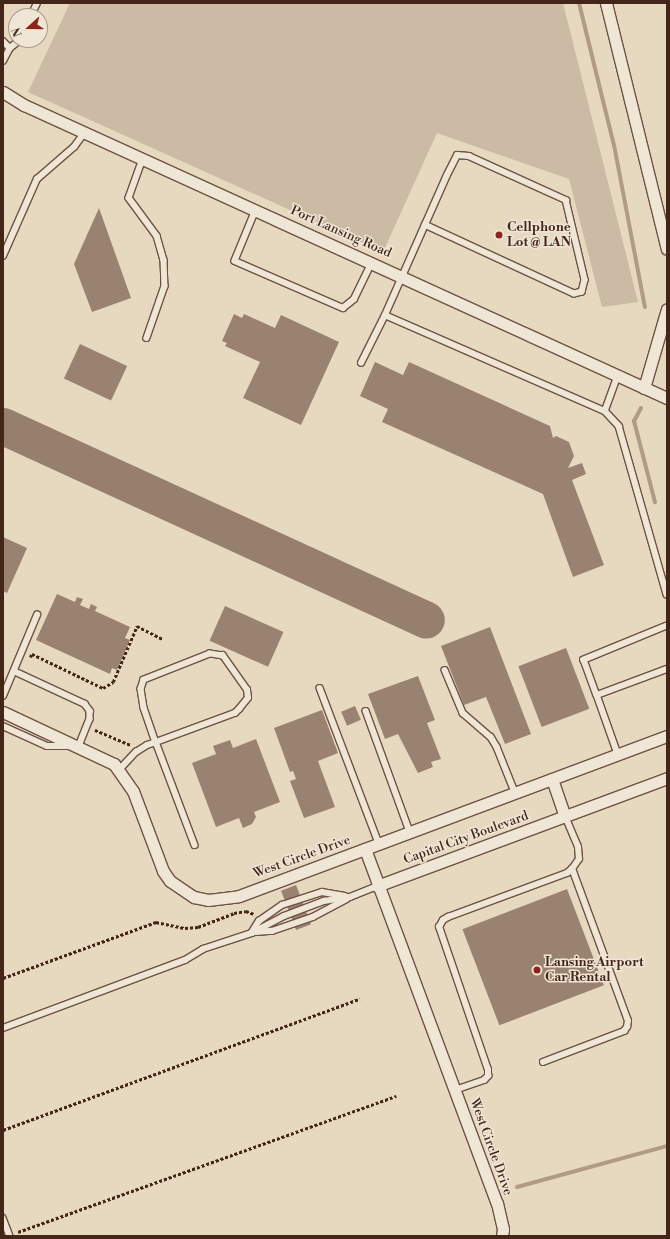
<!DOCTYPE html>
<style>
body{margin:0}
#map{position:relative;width:670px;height:1239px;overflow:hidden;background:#e7d8c0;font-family:"Libre Bodoni",serif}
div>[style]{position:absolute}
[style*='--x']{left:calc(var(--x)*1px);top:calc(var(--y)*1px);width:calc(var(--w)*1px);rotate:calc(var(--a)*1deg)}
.green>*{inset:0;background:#cbbaa4}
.stream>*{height:4px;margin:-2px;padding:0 2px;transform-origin:2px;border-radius:2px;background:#b09b87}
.taxiway>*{height:37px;margin:-18.5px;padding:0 18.5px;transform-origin:18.5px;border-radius:18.5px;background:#967f6c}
.building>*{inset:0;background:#998370;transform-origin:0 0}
.path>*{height:2.5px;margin-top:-1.25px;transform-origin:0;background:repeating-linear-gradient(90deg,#442619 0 3px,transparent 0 5px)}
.roads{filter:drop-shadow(1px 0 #6d5243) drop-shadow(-1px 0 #6d5243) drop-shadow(0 1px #6d5243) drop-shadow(0 -1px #6d5243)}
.service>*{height:5.5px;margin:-2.75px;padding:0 2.75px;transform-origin:2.75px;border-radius:2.75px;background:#efe6d6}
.minor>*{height:11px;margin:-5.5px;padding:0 5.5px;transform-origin:5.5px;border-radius:5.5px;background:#efe6d6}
.dots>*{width:11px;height:11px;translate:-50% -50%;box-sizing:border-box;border:2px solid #efe6d6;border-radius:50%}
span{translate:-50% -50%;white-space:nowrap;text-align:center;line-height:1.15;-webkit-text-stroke:3px #efe6d6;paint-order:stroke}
.poi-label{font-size:13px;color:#442619;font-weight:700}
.left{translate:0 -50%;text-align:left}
.street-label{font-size:13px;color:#442619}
.frame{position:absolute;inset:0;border:4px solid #442619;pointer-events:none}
.north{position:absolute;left:8px;top:8px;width:40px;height:40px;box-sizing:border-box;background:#efe6d6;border:1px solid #ab998a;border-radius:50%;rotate:249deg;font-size:11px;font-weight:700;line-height:16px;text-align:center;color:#442619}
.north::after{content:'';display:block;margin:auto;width:14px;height:18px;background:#8f2418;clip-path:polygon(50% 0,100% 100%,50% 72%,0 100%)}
</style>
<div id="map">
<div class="green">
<div style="clip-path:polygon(70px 3px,563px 3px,638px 302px,602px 307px,569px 179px,437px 133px,383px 252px,28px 92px)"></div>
</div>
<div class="stream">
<div style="--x:579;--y:3;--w:146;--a:76.2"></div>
<div style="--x:614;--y:145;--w:165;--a:79.2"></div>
<div style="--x:641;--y:408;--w:15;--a:118"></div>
<div style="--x:634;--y:421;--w:84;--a:75.5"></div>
<div style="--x:517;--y:1187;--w:156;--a:-15.3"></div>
</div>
<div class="taxiway">
<div style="--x:3;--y:426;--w:465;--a:24.6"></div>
</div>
<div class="building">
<div style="clip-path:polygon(99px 208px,131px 298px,92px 312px,74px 264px)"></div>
<div style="clip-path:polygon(234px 314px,242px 318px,244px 314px,275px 328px,281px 315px,339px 342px,301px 425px,243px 398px,260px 362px,225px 346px,227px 343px,222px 341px)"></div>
<div style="left:80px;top:344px;width:52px;height:38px;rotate:25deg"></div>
<div style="clip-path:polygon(375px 362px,403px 375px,409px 362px,550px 426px,553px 438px,556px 436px,569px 442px,574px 456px,568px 468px,582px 463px,586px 474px,572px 480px,604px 565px,573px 577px,543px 494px,382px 422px,388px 409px,360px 396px)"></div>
<div style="clip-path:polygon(3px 537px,27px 548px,7px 593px,3px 591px)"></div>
<div style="clip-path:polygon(57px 594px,75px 602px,77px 597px,83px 599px,80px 605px,89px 609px,91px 604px,97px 607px,95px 611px,130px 627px,125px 638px,130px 640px,117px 670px,112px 668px,110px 674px,36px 640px)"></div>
<div style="left:225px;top:606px;width:64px;height:38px;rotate:24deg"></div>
<div style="clip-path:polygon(490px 627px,531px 734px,505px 744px,486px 697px,464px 705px,441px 646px)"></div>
<div style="left:566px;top:648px;width:65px;height:51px;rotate:69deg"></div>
<div style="clip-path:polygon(418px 676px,435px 720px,427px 723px,441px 759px,431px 762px,433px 767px,418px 773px,398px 734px,385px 739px,368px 694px)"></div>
<div style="left:355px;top:706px;width:15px;height:15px;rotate:67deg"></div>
<div style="clip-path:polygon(322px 710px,338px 753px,318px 761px,335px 807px,304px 818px,290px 781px,296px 779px,293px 771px,290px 772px,274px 728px)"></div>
<div style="clip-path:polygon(256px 739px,280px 802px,254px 812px,256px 817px,252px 824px,243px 828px,239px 818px,216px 827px,192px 763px,216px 754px,213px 746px,230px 740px,233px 748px)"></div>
<div style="left:296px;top:885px;width:42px;height:16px;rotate:69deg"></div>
<div style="left:567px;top:889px;width:103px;height:112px;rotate:69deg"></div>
</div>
<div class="path">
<div style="--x:30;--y:657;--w:4;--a:-56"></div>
<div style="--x:32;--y:654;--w:79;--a:25.6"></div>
<div style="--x:103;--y:688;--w:12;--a:-31"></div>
<div style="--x:113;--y:682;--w:61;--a:-66.8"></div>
<div style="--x:137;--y:626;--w:29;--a:27"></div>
<div style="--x:95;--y:730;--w:39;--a:23"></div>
<div style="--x:3;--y:978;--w:163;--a:-20.1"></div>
<div style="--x:156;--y:922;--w:30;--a:12"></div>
<div style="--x:185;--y:928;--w:13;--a:-4"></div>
<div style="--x:198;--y:927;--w:39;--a:-21"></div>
<div style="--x:234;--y:913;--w:12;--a:-9"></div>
<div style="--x:246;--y:911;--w:9;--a:21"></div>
<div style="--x:3;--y:1130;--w:380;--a:-20.2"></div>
<div style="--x:18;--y:1232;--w:402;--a:-19.8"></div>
</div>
<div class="roads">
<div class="service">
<div style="--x:31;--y:16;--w:14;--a:-65"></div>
<div style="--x:3;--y:41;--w:10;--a:45"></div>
<div style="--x:3;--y:61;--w:15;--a:-62"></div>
<div style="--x:10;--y:48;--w:13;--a:-39"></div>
<div style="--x:143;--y:159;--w:41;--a:109.7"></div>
<div style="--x:129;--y:198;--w:47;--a:53.6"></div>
<div style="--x:157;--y:236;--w:25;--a:74"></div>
<div style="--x:164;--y:260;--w:26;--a:88"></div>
<div style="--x:165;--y:286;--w:55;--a:109.1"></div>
<div style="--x:256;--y:210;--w:55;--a:112.4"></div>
<div style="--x:235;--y:261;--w:118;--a:23.5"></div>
<div style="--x:343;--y:308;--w:14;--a:-39"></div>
<div style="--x:354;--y:299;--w:41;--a:-64.1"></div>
<div style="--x:3;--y:256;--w:84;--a:-66.2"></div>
<div style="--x:37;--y:179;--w:49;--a:-40.9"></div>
<div style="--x:74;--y:147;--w:19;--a:-54"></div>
<div style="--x:385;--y:315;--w:153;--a:-66.1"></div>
<div style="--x:447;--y:175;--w:22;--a:-63"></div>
<div style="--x:457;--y:155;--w:12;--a:5"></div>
<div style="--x:469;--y:156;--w:107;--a:24.4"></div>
<div style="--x:566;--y:200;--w:82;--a:76.6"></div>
<div style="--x:585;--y:280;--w:12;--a:104"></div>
<div style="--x:582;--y:292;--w:8;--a:166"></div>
<div style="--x:574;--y:294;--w:164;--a:-155.2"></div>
<div style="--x:361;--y:363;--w:54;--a:-63.4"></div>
<div style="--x:385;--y:315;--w:240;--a:23.6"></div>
<div style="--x:618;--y:376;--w:37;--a:110"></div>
<div style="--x:605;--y:411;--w:21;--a:47"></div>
<div style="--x:619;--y:426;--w:175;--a:74.1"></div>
<div style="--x:667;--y:626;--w:90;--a:157.7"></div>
<div style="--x:584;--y:660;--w:37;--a:70"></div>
<div style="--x:597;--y:695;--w:75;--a:-20.4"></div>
<div style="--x:445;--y:670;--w:47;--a:67.3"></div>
<div style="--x:463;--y:713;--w:37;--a:41"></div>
<div style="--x:491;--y:737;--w:12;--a:59"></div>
<div style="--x:497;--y:747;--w:48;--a:68.2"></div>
<div style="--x:14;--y:671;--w:78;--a:24.9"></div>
<div style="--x:85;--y:704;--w:9;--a:54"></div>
<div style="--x:90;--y:711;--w:8;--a:90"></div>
<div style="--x:90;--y:719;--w:29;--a:112"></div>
<div style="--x:79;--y:746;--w:2;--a:180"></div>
<div style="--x:320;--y:688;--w:166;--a:69.2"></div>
<div style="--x:597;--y:695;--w:63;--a:70.4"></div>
<div style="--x:3;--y:696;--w:88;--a:-67.2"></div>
<div style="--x:366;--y:711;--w:129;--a:70"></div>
<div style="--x:3;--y:726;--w:48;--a:24.4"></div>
<div style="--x:47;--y:746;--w:21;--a:0"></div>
<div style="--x:119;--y:770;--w:25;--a:-47"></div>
<div style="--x:136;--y:752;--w:13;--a:-32"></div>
<div style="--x:147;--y:745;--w:9;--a:-18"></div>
<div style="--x:156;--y:742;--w:84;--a:-20.2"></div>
<div style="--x:235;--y:713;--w:6;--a:-45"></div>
<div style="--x:239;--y:709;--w:14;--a:-51"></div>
<div style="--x:248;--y:698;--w:8;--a:-97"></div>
<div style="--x:247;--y:690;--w:42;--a:-125.2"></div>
<div style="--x:223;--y:656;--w:13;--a:-171"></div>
<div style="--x:210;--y:654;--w:71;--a:158.5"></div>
<div style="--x:144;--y:680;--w:9;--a:108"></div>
<div style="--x:141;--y:689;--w:19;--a:81"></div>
<div style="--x:144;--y:708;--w:36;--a:71"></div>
<div style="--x:156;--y:742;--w:110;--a:69.3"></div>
<div style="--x:252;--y:932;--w:13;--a:-58"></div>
<div style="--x:259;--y:921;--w:28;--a:-35"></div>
<div style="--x:282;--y:905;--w:42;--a:-18"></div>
<div style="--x:322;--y:892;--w:23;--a:10"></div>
<div style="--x:256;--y:932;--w:16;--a:-4"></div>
<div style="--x:272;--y:931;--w:43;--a:-18.9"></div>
<div style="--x:313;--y:917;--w:38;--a:-28"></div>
<div style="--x:3;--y:1028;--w:194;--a:-20.5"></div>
<div style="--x:185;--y:960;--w:21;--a:-31"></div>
<div style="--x:203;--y:949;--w:52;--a:-18.1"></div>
<div style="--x:252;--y:933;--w:36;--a:-28"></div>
<div style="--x:284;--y:916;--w:43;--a:-20.6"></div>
<div style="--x:324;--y:901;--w:26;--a:-9"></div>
<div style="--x:350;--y:897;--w:29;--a:-22"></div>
<div style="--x:543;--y:1062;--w:87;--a:-20.9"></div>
<div style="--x:624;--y:1031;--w:5;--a:-53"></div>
<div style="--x:627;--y:1027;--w:6;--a:-81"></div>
<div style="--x:628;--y:1021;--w:162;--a:-110.2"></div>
<div style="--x:455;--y:1090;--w:31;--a:-19"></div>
<div style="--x:484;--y:1080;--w:6;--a:-45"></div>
<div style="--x:488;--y:1076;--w:6;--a:-90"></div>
<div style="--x:488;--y:1070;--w:151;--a:-108.9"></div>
<div style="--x:439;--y:927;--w:8;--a:-60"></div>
<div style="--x:443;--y:920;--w:6;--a:-31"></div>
<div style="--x:448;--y:917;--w:127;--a:-20.3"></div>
<div style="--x:567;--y:873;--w:6;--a:-39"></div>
<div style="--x:572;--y:869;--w:12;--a:-55"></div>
<div style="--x:579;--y:859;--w:12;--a:-95"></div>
<div style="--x:578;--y:847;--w:33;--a:-113"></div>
<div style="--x:3;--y:1218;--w:19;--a:69"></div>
</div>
<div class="minor">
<div style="--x:606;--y:3;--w:253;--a:76.1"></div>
<div style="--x:3;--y:92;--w:25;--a:32"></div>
<div style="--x:24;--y:105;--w:707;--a:24.5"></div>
<div style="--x:644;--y:388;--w:82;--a:-73.8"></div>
<div style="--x:3;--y:712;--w:123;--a:25.1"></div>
<div style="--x:114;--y:764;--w:33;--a:55"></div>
<div style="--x:133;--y:791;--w:85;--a:69.4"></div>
<div style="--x:163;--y:871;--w:12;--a:55"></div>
<div style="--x:170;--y:881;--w:29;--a:34"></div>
<div style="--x:194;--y:897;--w:14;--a:12"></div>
<div style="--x:208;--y:900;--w:31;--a:-7"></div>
<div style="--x:239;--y:896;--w:457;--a:-20.5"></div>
<div style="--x:552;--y:779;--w:40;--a:71.1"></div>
<div style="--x:365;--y:849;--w:378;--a:69.6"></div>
<div style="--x:497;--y:1203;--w:27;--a:77"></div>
<div style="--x:503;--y:1229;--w:7;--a:98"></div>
<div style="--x:377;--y:886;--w:309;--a:-20.4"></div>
</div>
</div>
<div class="dots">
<div style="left:499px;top:235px;background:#8f2418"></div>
<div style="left:537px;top:970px;background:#8f2418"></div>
</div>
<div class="poi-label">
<span class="left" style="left:507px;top:235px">Cellphone<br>Lot @ LAN</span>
<span class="left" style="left:545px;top:970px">Lansing Airport<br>Car Rental</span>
</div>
<div class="street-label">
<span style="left:341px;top:232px;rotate:24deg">Port Lansing Road</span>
<span style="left:466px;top:838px;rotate:-20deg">Capital City Boulevard</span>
<span style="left:302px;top:857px;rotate:-20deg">West Circle Drive</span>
<span style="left:491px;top:1147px;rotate:70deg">West Circle Drive</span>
</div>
<div class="frame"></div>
<div class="north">N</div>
</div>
